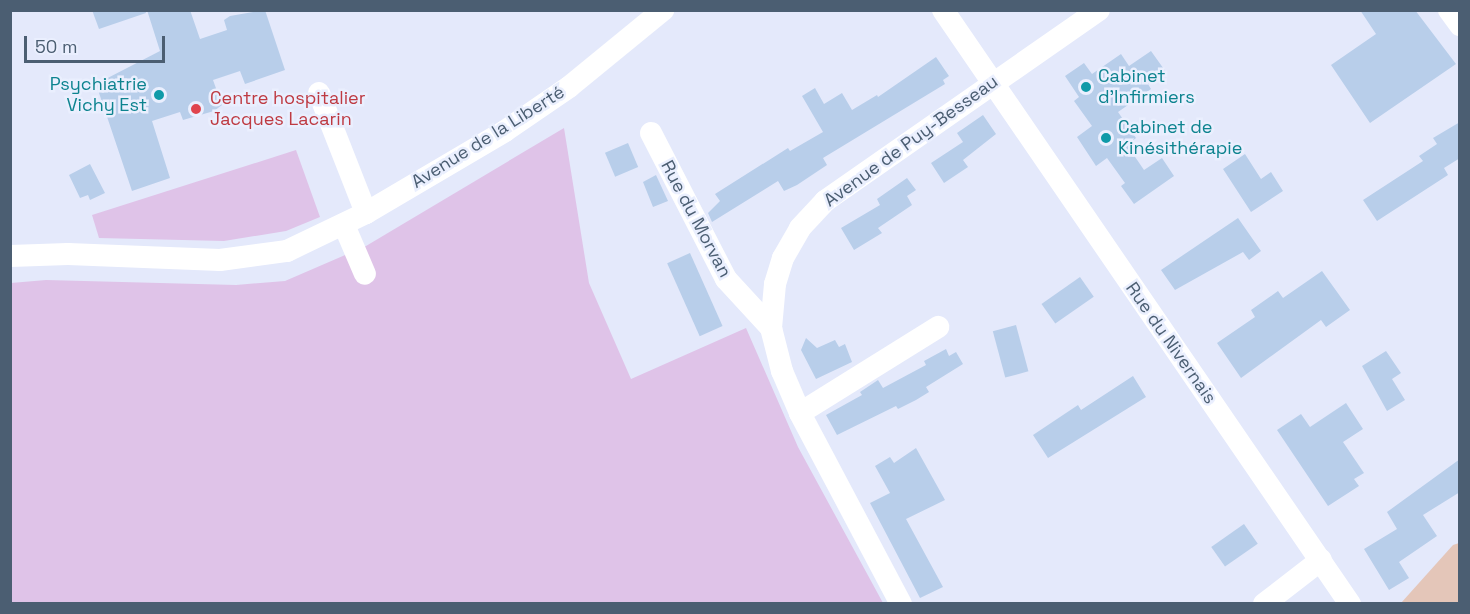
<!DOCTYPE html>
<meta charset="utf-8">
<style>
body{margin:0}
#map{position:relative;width:1470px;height:614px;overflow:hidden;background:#e4e9fb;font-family:"Space Grotesk",sans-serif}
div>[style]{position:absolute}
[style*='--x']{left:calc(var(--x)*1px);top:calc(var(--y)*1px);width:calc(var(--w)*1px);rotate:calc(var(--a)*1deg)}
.green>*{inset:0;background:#dfc3e8}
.water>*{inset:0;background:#e4c6b9}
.building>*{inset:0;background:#b8ceea;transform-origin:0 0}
.street>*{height:22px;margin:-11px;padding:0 11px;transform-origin:11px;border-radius:11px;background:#fff}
.dots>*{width:16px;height:16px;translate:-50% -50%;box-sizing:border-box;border:3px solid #eaeffe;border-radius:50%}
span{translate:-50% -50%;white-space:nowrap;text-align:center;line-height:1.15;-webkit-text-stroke:5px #eaeffe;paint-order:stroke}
.culture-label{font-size:18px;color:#0d838f}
.left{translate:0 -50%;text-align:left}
.right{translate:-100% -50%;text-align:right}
.health-label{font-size:18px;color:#be3a42}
.street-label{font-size:18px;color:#4b5e72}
.frame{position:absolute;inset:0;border:12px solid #4b5e72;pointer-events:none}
.scale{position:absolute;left:24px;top:36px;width:141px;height:27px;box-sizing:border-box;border:3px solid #4b5e72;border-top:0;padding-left:8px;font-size:18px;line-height:21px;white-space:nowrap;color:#4b5e72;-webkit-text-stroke:4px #eaeffe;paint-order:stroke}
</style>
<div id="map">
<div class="green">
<div style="clip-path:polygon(564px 128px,589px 283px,631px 379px,746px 328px,798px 447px,883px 603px,11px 604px,11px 283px,46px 280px,236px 285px,285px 281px,366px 246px)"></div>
<div style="clip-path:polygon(296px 150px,320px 217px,286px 231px,224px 241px,99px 238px,92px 215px)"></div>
</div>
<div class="water">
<div style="clip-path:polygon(1459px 543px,1459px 603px,1401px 603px,1453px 545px)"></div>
</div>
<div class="building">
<div style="clip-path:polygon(92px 10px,145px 10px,146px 13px,99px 29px)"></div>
<div style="clip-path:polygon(147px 10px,190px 10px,200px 39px,227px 30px,224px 20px,230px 16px,265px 10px,285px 70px,245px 84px,240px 71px,213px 80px,222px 105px,214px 111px,183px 120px,180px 112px,152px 121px,170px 178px,132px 191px,96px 84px,160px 51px)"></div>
<div style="clip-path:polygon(1360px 10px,1415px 10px,1456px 64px,1370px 123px,1331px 65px,1376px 34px)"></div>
<div style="clip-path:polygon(1151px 51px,1166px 72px,1148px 84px,1151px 89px,1118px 112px,1136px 138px,1127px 145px,1144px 170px,1162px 158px,1174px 176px,1134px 204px,1121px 186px,1125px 183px,1107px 158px,1096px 166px,1077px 137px,1092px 126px,1074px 101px,1079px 97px,1065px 76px,1084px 63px,1092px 74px,1121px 54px,1129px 66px)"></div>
<div style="clip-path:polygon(936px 57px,949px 76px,943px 80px,945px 84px,823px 158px,827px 165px,797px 185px,784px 191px,778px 181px,712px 222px,708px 213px,720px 201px,715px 194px,788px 148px,790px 151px,823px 132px,802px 96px,815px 88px,824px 104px,842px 93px,852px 110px,877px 95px,878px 97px)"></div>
<div style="clip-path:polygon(983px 115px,996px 134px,963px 160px,968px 167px,944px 183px,931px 163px,963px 142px,957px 133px)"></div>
<div style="clip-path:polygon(1460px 122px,1460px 158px,1444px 168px,1448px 175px,1377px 221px,1363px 200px,1423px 161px,1419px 156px,1437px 144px,1433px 138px)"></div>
<div style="left:628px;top:143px;width:26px;height:25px;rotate:67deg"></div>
<div style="clip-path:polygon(1245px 154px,1261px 179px,1271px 172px,1283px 191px,1251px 212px,1223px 169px)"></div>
<div style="clip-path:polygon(90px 164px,105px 193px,90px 200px,88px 195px,80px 198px,69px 175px)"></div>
<div style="clip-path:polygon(656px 175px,668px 201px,653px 207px,643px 182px)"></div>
<div style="clip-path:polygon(907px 178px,916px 190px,907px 196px,912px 205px,878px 228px,882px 233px,854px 250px,841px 228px,880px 205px,877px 199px)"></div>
<div style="clip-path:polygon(1238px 218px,1261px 251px,1249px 260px,1243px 252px,1175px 290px,1161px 270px)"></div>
<div style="left:690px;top:253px;width:80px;height:25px;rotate:66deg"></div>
<div style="clip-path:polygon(1322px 271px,1350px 310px,1326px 327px,1321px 320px,1241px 378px,1217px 343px,1255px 317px,1251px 310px,1278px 291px,1283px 298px)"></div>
<div style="left:1080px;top:277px;width:24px;height:47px;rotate:55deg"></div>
<div style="left:1016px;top:325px;width:48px;height:24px;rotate:75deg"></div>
<div style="clip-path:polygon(806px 338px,817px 348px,835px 340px,839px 347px,845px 344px,852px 362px,816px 379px,801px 350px)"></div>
<div style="clip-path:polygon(946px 349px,949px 356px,956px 352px,963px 364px,926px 387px,929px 392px,916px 400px,898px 409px,896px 406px,837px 435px,826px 415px,862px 395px,860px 392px,878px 380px,883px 388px,926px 365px,924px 361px)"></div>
<div style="clip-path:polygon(1386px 351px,1401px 373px,1392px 379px,1405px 400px,1387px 411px,1362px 366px)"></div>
<div style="clip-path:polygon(1133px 376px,1146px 397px,1048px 458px,1033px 435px,1078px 405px,1081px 410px)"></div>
<div style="clip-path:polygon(1346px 403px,1363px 429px,1343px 442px,1364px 473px,1354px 479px,1359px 486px,1328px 506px,1277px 430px,1301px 414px,1310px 427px)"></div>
<div style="clip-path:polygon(916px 448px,945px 500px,906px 519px,943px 587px,920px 598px,870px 503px,890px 493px,875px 466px,890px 457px,894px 463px)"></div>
<div style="clip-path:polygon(1460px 459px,1460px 492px,1423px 515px,1437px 536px,1399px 562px,1409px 578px,1389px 590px,1364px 549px,1397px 529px,1387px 512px)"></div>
<div style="left:1244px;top:524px;width:24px;height:40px;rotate:55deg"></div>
</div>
<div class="street">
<div style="--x:943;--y:10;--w:720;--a:55.58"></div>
<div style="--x:1449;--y:10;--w:19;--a:54"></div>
<div style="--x:319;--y:93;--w:129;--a:68.6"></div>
<div style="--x:651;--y:133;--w:164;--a:62.8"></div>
<div style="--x:726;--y:279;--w:67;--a:47.4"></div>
<div style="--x:344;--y:225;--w:53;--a:66.8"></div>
<div style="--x:10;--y:256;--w:58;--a:-2"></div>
<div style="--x:68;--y:254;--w:152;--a:2.3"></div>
<div style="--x:220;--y:260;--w:68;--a:-7.7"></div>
<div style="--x:287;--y:251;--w:88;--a:-25.7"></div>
<div style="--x:366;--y:213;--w:161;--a:-30.5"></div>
<div style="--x:505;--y:131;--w:78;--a:-34.5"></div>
<div style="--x:569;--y:87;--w:122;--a:-39.3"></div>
<div style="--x:800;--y:413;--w:163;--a:-31.9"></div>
<div style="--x:901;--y:604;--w:216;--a:-117.9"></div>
<div style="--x:800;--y:413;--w:46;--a:-113.2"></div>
<div style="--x:782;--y:371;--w:44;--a:-104.3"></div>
<div style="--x:771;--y:328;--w:44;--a:-84.8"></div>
<div style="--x:775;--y:284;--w:27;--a:-73"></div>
<div style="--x:783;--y:258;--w:34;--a:-60"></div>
<div style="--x:800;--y:228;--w:37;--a:-47"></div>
<div style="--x:825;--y:201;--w:334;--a:-34.9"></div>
<div style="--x:1264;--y:604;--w:72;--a:-37.7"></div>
</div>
<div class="dots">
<div style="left:1086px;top:87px;background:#0f9aa8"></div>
<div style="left:159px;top:95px;background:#0f9aa8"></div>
<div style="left:196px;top:109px;background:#e0444e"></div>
<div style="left:1106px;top:138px;background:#0f9aa8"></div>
</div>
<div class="culture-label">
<span class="left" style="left:1098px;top:87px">Cabinet<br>d'Infirmiers</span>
<span class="right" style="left:147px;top:95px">Psychiatrie<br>Vichy Est</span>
<span class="left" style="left:1118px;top:138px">Cabinet de<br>Kinésithérapie</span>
</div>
<div class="health-label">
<span class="left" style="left:210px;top:109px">Centre hospitalier<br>Jacques Lacarin</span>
</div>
<div class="street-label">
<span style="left:488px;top:137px;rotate:-32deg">Avenue de la Liberté</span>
<span style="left:911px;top:141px;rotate:-36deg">Avenue de Puy-Besseau</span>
<span style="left:696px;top:219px;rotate:62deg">Rue du Morvan</span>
<span style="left:1171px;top:343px;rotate:55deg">Rue du Nivernais</span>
</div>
<div class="frame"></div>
<div class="scale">50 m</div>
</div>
